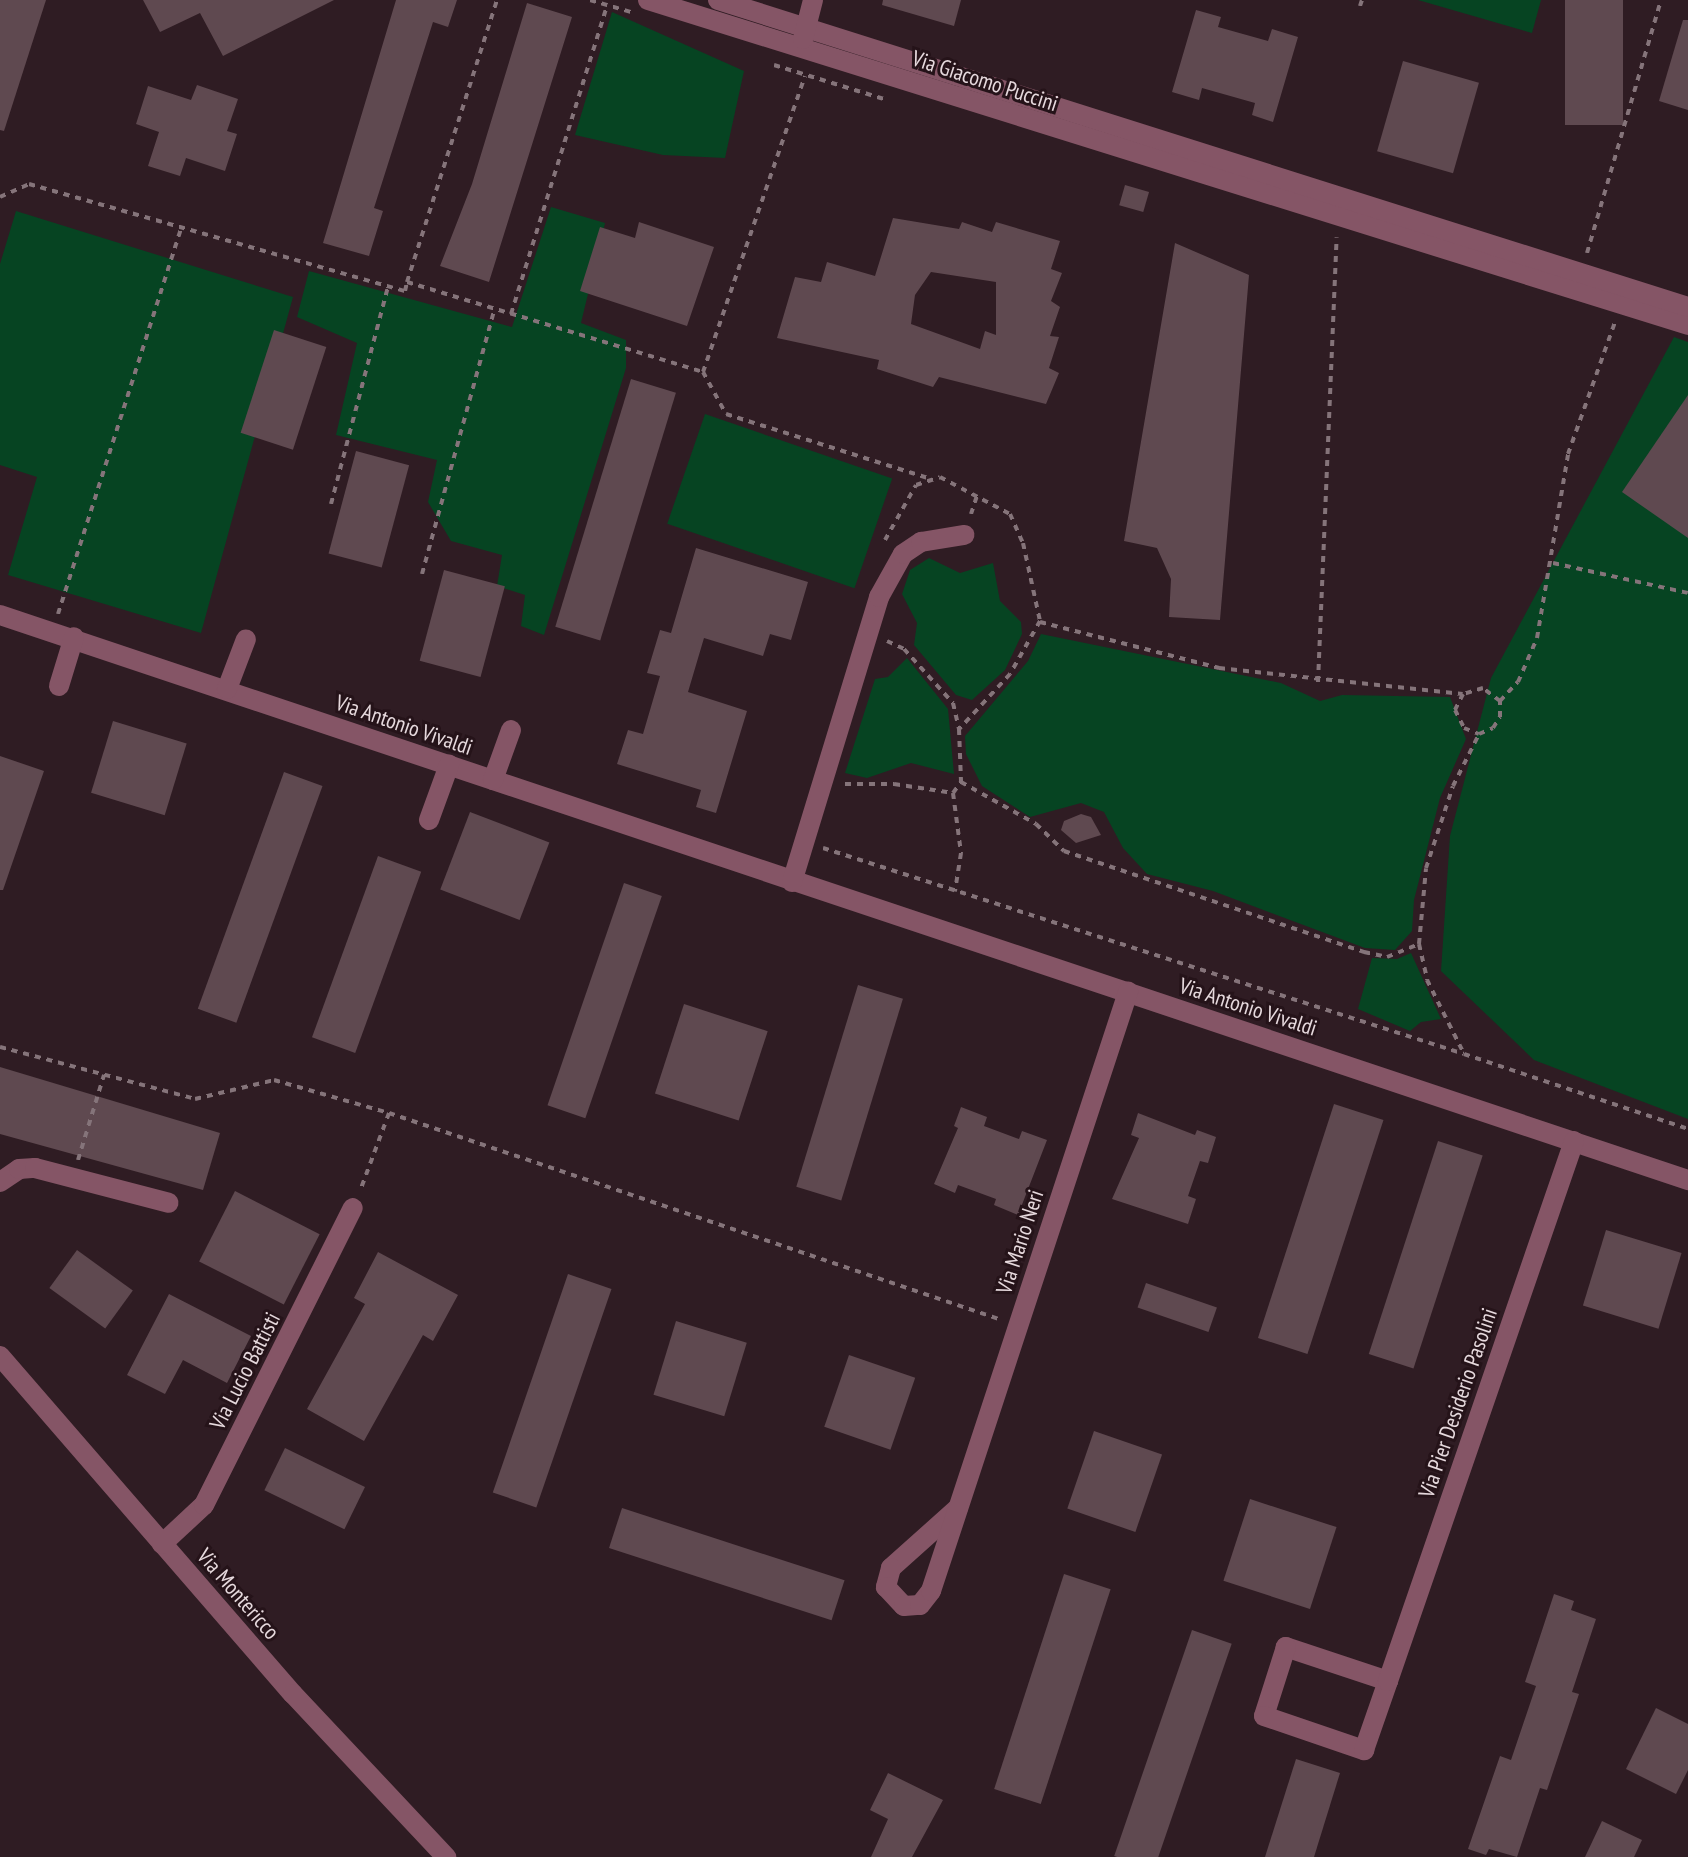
<!DOCTYPE html>
<style>
body{margin:0}
#map{position:relative;width:1688px;height:1857px;overflow:hidden;background:#2f1c23;font-family:"PT Sans Narrow",sans-serif}
div>[style]{position:absolute}
[style*='--x']{left:calc(var(--x)*1px);top:calc(var(--y)*1px);width:calc(var(--w)*1px);rotate:calc(var(--a)*1deg)}
.green>*{inset:0;background:#064422;transform-origin:0 0}
.building>*{inset:0;background:#5f4950;transform-origin:0 0}
.path>*{height:4px;margin-top:-2px;transform-origin:0;background:repeating-linear-gradient(90deg,#85747a 0 6px,transparent 0 12px)}
.minor>*{height:20px;margin:-10px;padding:0 10px;transform-origin:10px;border-radius:10px;background:#855566}
span{translate:-50% -50%;white-space:nowrap;text-align:center;line-height:1.15;-webkit-text-stroke:6px #251319;paint-order:stroke}
.street-label{font-size:22px;color:#e6d9dd}
</style>
<div id="map">
<div class="green">
<div style="clip-path:polygon(1418px 0,1541px 0,1532px 33px)"></div>
<div style="clip-path:polygon(612px 12px,744px 71px,725px 158px,663px 155px,575px 135px)"></div>
<div style="clip-path:polygon(551px 207px,605px 223px,581px 323px,626px 340px,626px 368px,544px 635px,521px 626px,525px 595px,497px 586px,502px 555px,451px 541px,428px 502px,437px 460px,336px 435px,357px 343px,297px 317px,309px 271px,512px 327px)"></div>
<div style="clip-path:polygon(16px 211px,293px 297px,201px 633px,8px 575px,37px 477px,0 465px,0 264px)"></div>
<div style="clip-path:polygon(1674px 337px,1688px 342px,1688px 1119px,1534px 1060px,1441px 971px,1450px 836px,1491px 678px)"></div>
<div style="left:705px;top:414px;width:198px;height:116px;rotate:19deg"></div>
<div style="clip-path:polygon(929px 558px,960px 573px,993px 563px,1000px 601px,1021px 622px,1022px 634px,1005px 670px,972px 700px,956px 695px,914px 645px,917px 623px,902px 594px,910px 570px)"></div>
<div style="clip-path:polygon(1041px 634px,1281px 683px,1320px 701px,1342px 695px,1450px 697px,1466px 739px,1440px 798px,1414px 900px,1412px 931px,1395px 950px,1365px 948px,1213px 891px,1147px 874px,1123px 848px,1104px 812px,1081px 803px,1030px 817px,982px 786px,966px 754px,965px 736px,1028px 661px)"></div>
<div style="clip-path:polygon(907px 658px,948px 709px,954px 774px,911px 763px,867px 778px,845px 773px,875px 679px,888px 677px)"></div>
<div style="clip-path:polygon(1411px 953px,1441px 1019px,1421px 1022px,1410px 1031px,1358px 1009px,1372px 958px,1397px 959px)"></div>
</div>
<div class="building">
<div style="clip-path:polygon(0 0,46px 0,4px 131px,0 130px)"></div>
<div style="clip-path:polygon(143px 0,334px 0,223px 56px,200px 13px,160px 32px)"></div>
<div style="clip-path:polygon(396px 0,457px 0,448px 27px,433px 22px,374px 208px,383px 211px,369px 256px,323px 243px)"></div>
<div style="clip-path:polygon(883px 0,961px 0,954px 26px,882px 5px)"></div>
<div style="left:1565px;top:0;width:58px;height:125px"></div>
<div style="clip-path:polygon(527px 3px,572px 17px,489px 282px,440px 266px,472px 184px)"></div>
<div style="clip-path:polygon(1196px 10px,1221px 17px,1218px 27px,1268px 41px,1272px 29px,1298px 37px,1273px 122px,1252px 115px,1255px 103px,1202px 88px,1199px 100px,1172px 92px)"></div>
<div style="clip-path:polygon(1683px 20px,1688px 20px,1688px 110px,1659px 101px)"></div>
<div style="left:1403px;top:61px;width:79px;height:94px;rotate:16deg"></div>
<div style="clip-path:polygon(197px 85px,238px 99px,227px 131px,237px 134px,225px 171px,186px 158px,180px 176px,148px 166px,159px 132px,136px 124px,148px 86px,191px 100px)"></div>
<div style="left:1125px;top:185px;width:25px;height:21px;rotate:16deg"></div>
<div style="clip-path:polygon(evenodd,893px 218px,959px 229px,962px 222px,992px 232px,996px 222px,1060px 241px,1051px 269px,1062px 273px,1051px 301px,1060px 307px,1050px 336px,1059px 337px,1049px 368px,1059px 373px,1046px 404px,939px 377px,933px 387px,877px 369px,879px 360px,777px 338px,795px 277px,821px 282px,827px 262px,875px 276px,893px 218px,931px 272px,996px 282px,996px 335px,985px 331px,980px 349px,911px 324px,915px 295px,931px 272px)"></div>
<div style="clip-path:polygon(639px 222px,714px 247px,687px 326px,580px 291px,600px 227px,635px 238px)"></div>
<div style="clip-path:polygon(1175px 243px,1249px 275px,1220px 620px,1169px 617px,1171px 579px,1157px 548px,1124px 541px)"></div>
<div style="left:274px;top:330px;width:55px;height:108px;rotate:18deg"></div>
<div style="left:631px;top:379px;width:47px;height:259px;rotate:17deg"></div>
<div style="clip-path:polygon(1688px 395px,1688px 538px,1622px 492px)"></div>
<div style="left:356px;top:451px;width:55px;height:106px;rotate:15deg"></div>
<div style="clip-path:polygon(696px 548px,808px 582px,791px 640px,770px 634px,763px 656px,704px 638px,688px 692px,747px 711px,716px 813px,696px 807px,701px 790px,617px 764px,628px 730px,643px 734px,660px 676px,647px 673px,660px 630px,671px 633px)"></div>
<div style="left:444px;top:570px;width:63px;height:94px;rotate:15deg"></div>
<div style="left:113px;top:721px;width:77px;height:75px;rotate:17deg"></div>
<div style="clip-path:polygon(0 756px,44px 771px,3px 890px,0 890px)"></div>
<div style="left:284px;top:772px;width:41px;height:252px;rotate:20deg"></div>
<div style="left:470px;top:812px;width:85px;height:83px;rotate:21deg"></div>
<div style="clip-path:polygon(1081px 814px,1091px 817px,1101px 835px,1076px 843px,1061px 830px,1064px 821px)"></div>
<div style="left:378px;top:856px;width:46px;height:193px;rotate:20deg"></div>
<div style="left:624px;top:883px;width:40px;height:235px;rotate:19deg"></div>
<div style="left:858px;top:985px;width:47px;height:211px;rotate:17deg"></div>
<div style="left:684px;top:1004px;width:88px;height:94px;rotate:18deg"></div>
<div style="clip-path:polygon(0 1067px,220px 1133px,203px 1190px,0 1134px)"></div>
<div style="left:1334px;top:1104px;width:52px;height:246px;rotate:18deg"></div>
<div style="clip-path:polygon(961px 1107px,987px 1117px,984px 1126px,1019px 1139px,1022px 1131px,1047px 1140px,1018px 1215px,994px 1205px,996px 1199px,958px 1185px,955px 1193px,934px 1184px,958px 1128px,954px 1126px)"></div>
<div style="clip-path:polygon(1138px 1113px,1195px 1135px,1197px 1130px,1216px 1137px,1208px 1163px,1200px 1161px,1188px 1196px,1196px 1199px,1188px 1224px,1112px 1199px,1139px 1138px,1131px 1135px)"></div>
<div style="left:1438px;top:1141px;width:47px;height:224px;rotate:18deg"></div>
<div style="left:235px;top:1191px;width:95px;height:79px;rotate:27deg"></div>
<div style="left:1606px;top:1230px;width:79px;height:79px;rotate:17deg"></div>
<div style="left:77px;top:1250px;width:69px;height:47px;rotate:36deg"></div>
<div style="clip-path:polygon(378px 1252px,458px 1295px,433px 1341px,423px 1335px,364px 1441px,307px 1409px,365px 1304px,354px 1298px)"></div>
<div style="left:568px;top:1274px;width:46px;height:231px;rotate:19deg"></div>
<div style="left:1146px;top:1283px;width:75px;height:26px;rotate:19deg"></div>
<div style="clip-path:polygon(169px 1294px,251px 1336px,227px 1383px,183px 1360px,165px 1394px,127px 1375px)"></div>
<div style="left:676px;top:1321px;width:74px;height:77px;rotate:17deg"></div>
<div style="left:849px;top:1355px;width:70px;height:76px;rotate:19deg"></div>
<div style="left:1094px;top:1431px;width:72px;height:82px;rotate:19deg"></div>
<div style="left:285px;top:1448px;width:89px;height:47px;rotate:26deg"></div>
<div style="left:1250px;top:1499px;width:91px;height:86px;rotate:18deg"></div>
<div style="left:622px;top:1508px;width:234px;height:42px;rotate:18deg"></div>
<div style="left:1064px;top:1574px;width:49px;height:226px;rotate:18deg"></div>
<div style="clip-path:polygon(1554px 1594px,1574px 1601px,1571px 1610px,1596px 1619px,1572px 1692px,1579px 1694px,1547px 1790px,1540px 1788px,1517px 1857px,1489px 1849px,1486px 1855px,1468px 1849px,1500px 1756px,1511px 1760px,1536px 1686px,1525px 1682px)"></div>
<div style="left:1192px;top:1630px;width:42px;height:239px;rotate:19deg"></div>
<div style="clip-path:polygon(1656px 1708px,1688px 1724px,1688px 1770px,1676px 1794px,1626px 1769px)"></div>
<div style="clip-path:polygon(1296px 1759px,1340px 1773px,1314px 1857px,1265px 1857px)"></div>
<div style="clip-path:polygon(888px 1773px,943px 1800px,912px 1857px,871px 1857px,888px 1819px,870px 1810px)"></div>
<div style="clip-path:polygon(1602px 1821px,1642px 1840px,1634px 1857px,1585px 1857px)"></div>
</div>
<div class="path">
<div style="--x:590;--y:0;--w:43;--a:16.3"></div>
<div style="--x:1360;--y:6;--w:6;--a:-72"></div>
<div style="--x:774;--y:65;--w:115;--a:17.2"></div>
<div style="--x:0;--y:197;--w:32;--a:-24"></div>
<div style="--x:29;--y:184;--w:391;--a:15.9"></div>
<div style="--x:405;--y:291;--w:9;--a:-77"></div>
<div style="--x:407;--y:282;--w:309;--a:16.9"></div>
<div style="--x:703;--y:372;--w:48;--a:61.3"></div>
<div style="--x:726;--y:414;--w:215;--a:17.6"></div>
<div style="--x:1587;--y:253;--w:264;--a:-73.7"></div>
<div style="--x:407;--y:282;--w:296;--a:-72.3"></div>
<div style="--x:511;--y:314;--w:324;--a:-72.7"></div>
<div style="--x:703;--y:372;--w:313;--a:-71"></div>
<div style="--x:331;--y:504;--w:224;--a:-75.3"></div>
<div style="--x:971;--y:514;--w:22;--a:-72"></div>
<div style="--x:885;--y:540;--w:63;--a:-60.6"></div>
<div style="--x:916;--y:485;--w:25;--a:-18"></div>
<div style="--x:940;--y:477;--w:79;--a:27.9"></div>
<div style="--x:1010;--y:514;--w:32;--a:66"></div>
<div style="--x:1023;--y:543;--w:80;--a:77.7"></div>
<div style="--x:1040;--y:621;--w:61;--a:119.5"></div>
<div style="--x:1010;--y:674;--w:75;--a:132.8"></div>
<div style="--x:959;--y:729;--w:53;--a:87.8"></div>
<div style="--x:1553;--y:563;--w:138;--a:12.5"></div>
<div style="--x:422;--y:574;--w:274;--a:-74.7"></div>
<div style="--x:58;--y:614;--w:405;--a:-72.3"></div>
<div style="--x:1040;--y:622;--w:185;--a:14.4"></div>
<div style="--x:1219;--y:668;--w:245;--a:6.1"></div>
<div style="--x:887;--y:641;--w:19;--a:25"></div>
<div style="--x:904;--y:649;--w:73;--a:47.8"></div>
<div style="--x:953;--y:703;--w:27;--a:77"></div>
<div style="--x:1318;--y:682;--w:445;--a:-87.6"></div>
<div style="--x:1500;--y:701;--w:26;--a:-47"></div>
<div style="--x:1518;--y:682;--w:48;--a:-66.6"></div>
<div style="--x:1537;--y:638;--w:187;--a:-80.4"></div>
<div style="--x:1568;--y:454;--w:140;--a:-70.4"></div>
<div style="--x:845;--y:784;--w:49;--a:0"></div>
<div style="--x:894;--y:784;--w:60;--a:8.7"></div>
<div style="--x:953;--y:793;--w:14;--a:-54"></div>
<div style="--x:961;--y:782;--w:86;--a:29.2"></div>
<div style="--x:1036;--y:824;--w:39;--a:44"></div>
<div style="--x:1064;--y:851;--w:317;--a:18.6"></div>
<div style="--x:1364;--y:952;--w:24;--a:12"></div>
<div style="--x:1387;--y:957;--w:35;--a:-22"></div>
<div style="--x:1419;--y:944;--w:37;--a:77"></div>
<div style="--x:1427;--y:980;--w:83;--a:63.4"></div>
<div style="--x:1464;--y:1054;--w:236;--a:18.5"></div>
<div style="--x:953;--y:793;--w:61;--a:82.4"></div>
<div style="--x:961;--y:853;--w:39;--a:99"></div>
<div style="--x:823;--y:848;--w:673;--a:17.82"></div>
<div style="--x:1419;--y:944;--w:76;--a:-84.7"></div>
<div style="--x:1426;--y:868;--w:86;--a:-71.8"></div>
<div style="--x:1453;--y:786;--w:58;--a:-63.4"></div>
<div style="--x:1479;--y:734;--w:15;--a:-23"></div>
<div style="--x:1493;--y:728;--w:13;--a:-58"></div>
<div style="--x:1500;--y:717;--w:16;--a:-90"></div>
<div style="--x:1500;--y:701;--w:21;--a:-143"></div>
<div style="--x:1483;--y:688;--w:21;--a:163"></div>
<div style="--x:1463;--y:694;--w:18;--a:117"></div>
<div style="--x:1455;--y:710;--w:20;--a:63"></div>
<div style="--x:1464;--y:728;--w:16;--a:22"></div>
<div style="--x:0;--y:1047;--w:202;--a:14.9"></div>
<div style="--x:195;--y:1099;--w:81;--a:-13.5"></div>
<div style="--x:274;--y:1080;--w:120;--a:16"></div>
<div style="--x:389;--y:1113;--w:83;--a:110.4"></div>
<div style="--x:389;--y:1113;--w:644;--a:18.66"></div>
<div style="--x:78;--y:1160;--w:89;--a:-73"></div>
</div>
<div class="minor">
<div style="--x:648;--y:0;--w:1090;--a:17.35"></div>
<div style="--x:718;--y:0;--w:1017;--a:17.56"></div>
<div style="--x:803;--y:39;--w:40;--a:-75.6"></div>
<div style="--x:0;--y:615;--w:1780;--a:18.51"></div>
<div style="--x:59;--y:686;--w:51;--a:-73"></div>
<div style="--x:227;--y:689;--w:53;--a:-69.2"></div>
<div style="--x:493;--y:780;--w:53;--a:-70.2"></div>
<div style="--x:429;--y:820;--w:59;--a:-70"></div>
<div style="--x:792;--y:882;--w:298;--a:-73"></div>
<div style="--x:879;--y:597;--w:49;--a:-60.8"></div>
<div style="--x:903;--y:554;--w:22;--a:-34"></div>
<div style="--x:921;--y:542;--w:44;--a:-9.2"></div>
<div style="--x:0;--y:1182;--w:23;--a:-34"></div>
<div style="--x:19;--y:1169;--w:16;--a:-4"></div>
<div style="--x:35;--y:1168;--w:138;--a:14.6"></div>
<div style="--x:0;--y:1356;--w:447;--a:49.1"></div>
<div style="--x:293;--y:1694;--w:224;--a:46.8"></div>
<div style="--x:958;--y:1508;--w:90;--a:138.2"></div>
<div style="--x:891;--y:1568;--w:20;--a:105"></div>
<div style="--x:886;--y:1587;--w:26;--a:47"></div>
<div style="--x:904;--y:1606;--w:16;--a:-4"></div>
<div style="--x:920;--y:1605;--w:18;--a:-52"></div>
<div style="--x:931;--y:1591;--w:631;--a:-71.79"></div>
<div style="--x:162;--y:1544;--w:57;--a:-42.9"></div>
<div style="--x:204;--y:1505;--w:332;--a:-63.4"></div>
<div style="--x:1388;--y:1681;--w:108;--a:-161.6"></div>
<div style="--x:1286;--y:1647;--w:72;--a:107.7"></div>
<div style="--x:1264;--y:1716;--w:106;--a:18.8"></div>
<div style="--x:1364;--y:1750;--w:73;--a:-70.8"></div>
<div style="--x:1388;--y:1681;--w:571;--a:-70.99"></div>
</div>
<div class="street-label">
<span style="left:985px;top:81px;rotate:18deg">Via Giacomo Puccini</span>
<span style="left:404px;top:725px;rotate:19deg">Via Antonio Vivaldi</span>
<span style="left:1248px;top:1007px;rotate:18deg">Via Antonio Vivaldi</span>
<span style="left:1020px;top:1242px;rotate:-72deg">Via Mario Neri</span>
<span style="left:245px;top:1371px;rotate:-63deg">Via Lucio Battisti</span>
<span style="left:1458px;top:1403px;rotate:-71deg">Via Pier Desiderio Pasolini</span>
<span style="left:238px;top:1594px;rotate:49deg">Via Montericco</span>
</div>
</div>
